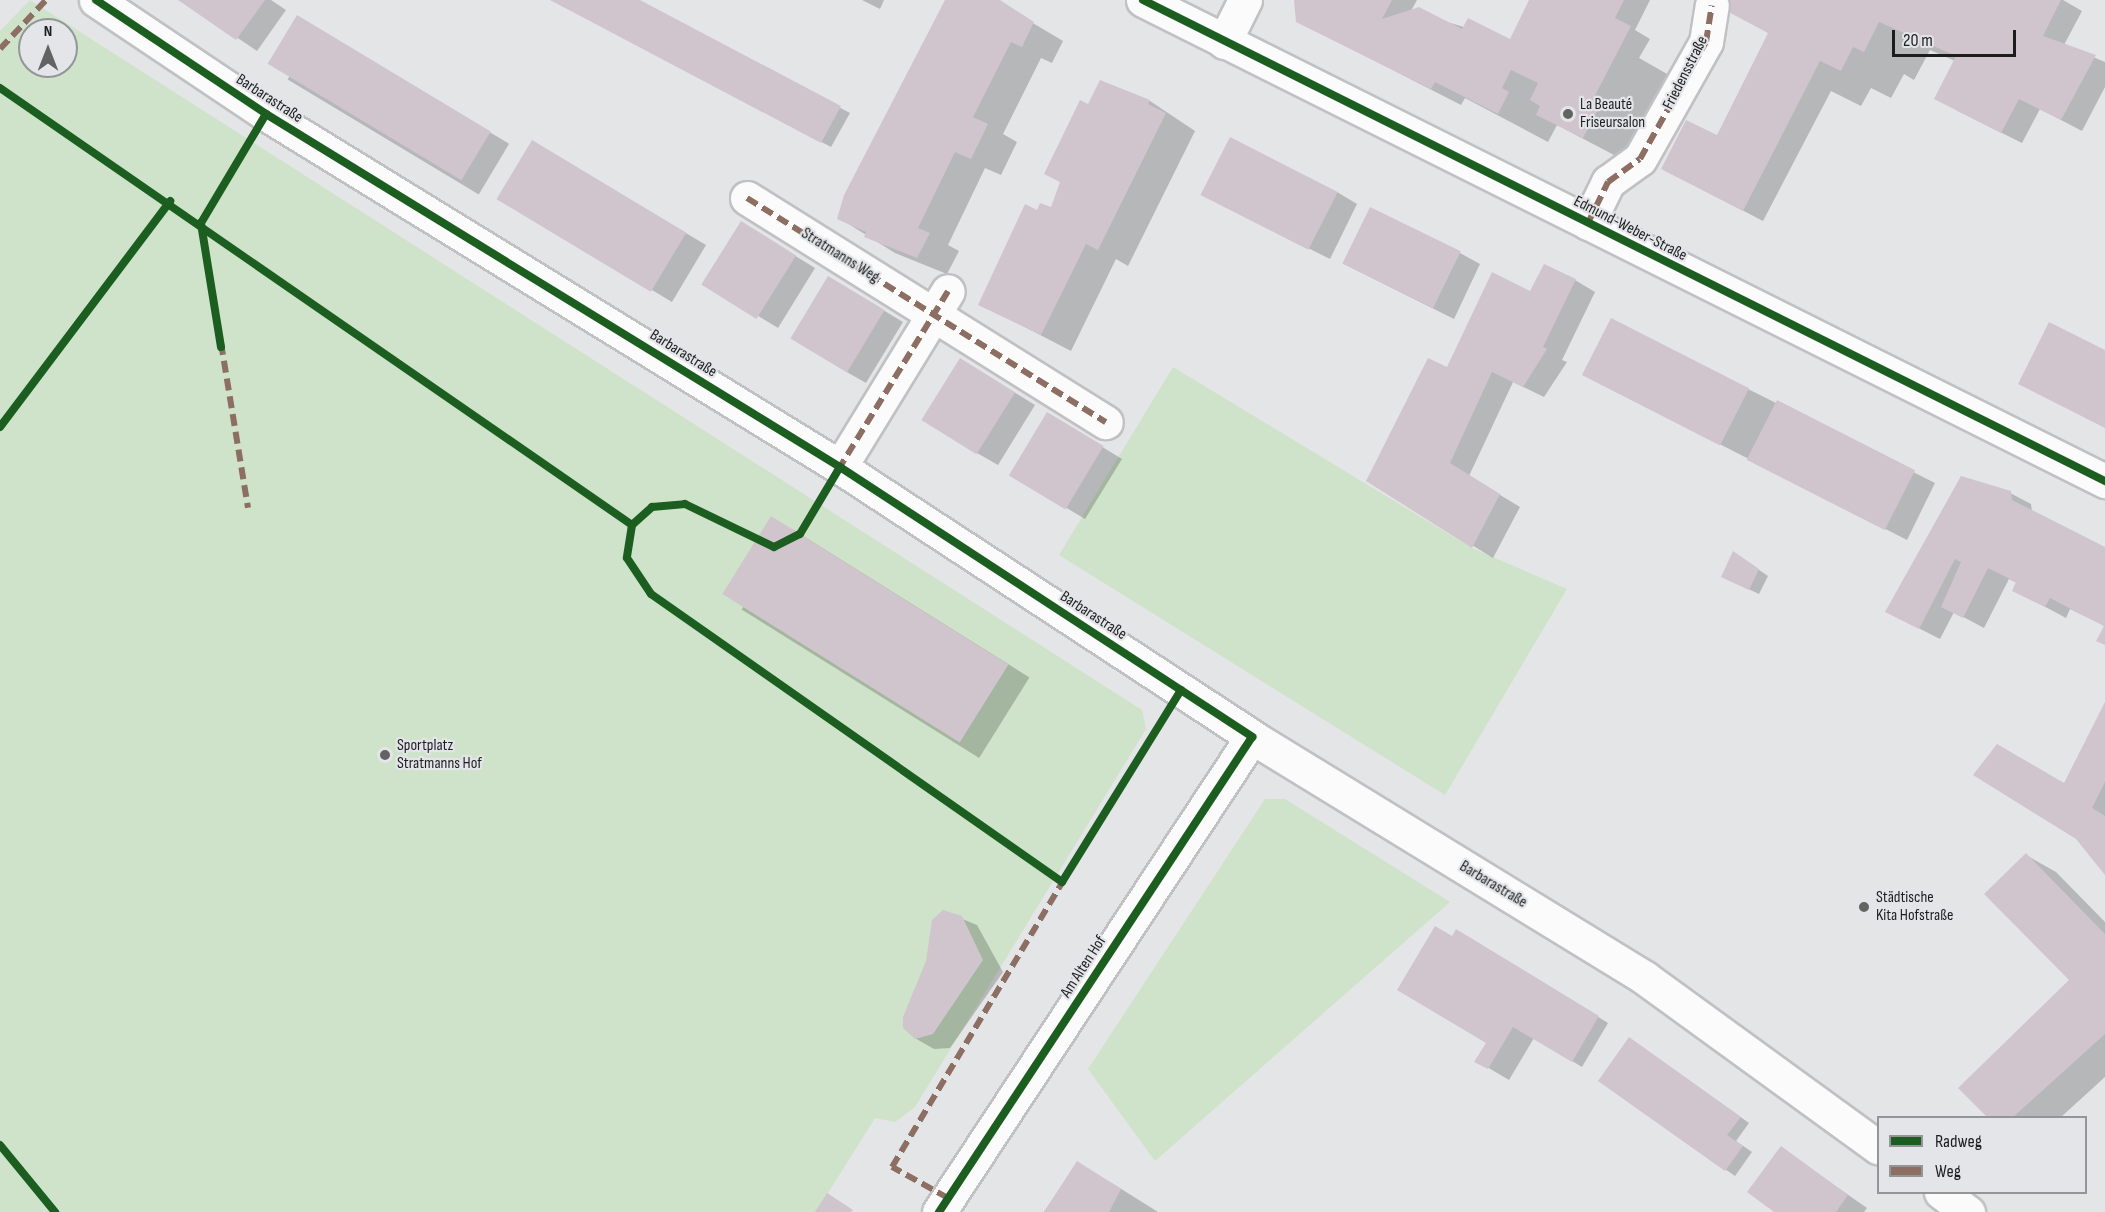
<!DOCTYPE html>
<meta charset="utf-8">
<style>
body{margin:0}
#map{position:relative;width:2105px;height:1212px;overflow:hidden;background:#e4e5e7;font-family:"Sofia Sans Condensed",sans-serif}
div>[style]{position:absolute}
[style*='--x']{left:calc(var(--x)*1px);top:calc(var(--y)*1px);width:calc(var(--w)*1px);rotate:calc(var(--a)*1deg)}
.green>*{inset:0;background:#cee3c9}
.shadow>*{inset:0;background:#0003;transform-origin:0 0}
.building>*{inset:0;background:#d0c5cd;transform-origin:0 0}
.roads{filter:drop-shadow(2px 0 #c1c1c3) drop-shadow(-2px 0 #c1c1c3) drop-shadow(0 2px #c1c1c3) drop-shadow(0 -2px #c1c1c3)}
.street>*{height:33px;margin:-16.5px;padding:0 16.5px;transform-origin:16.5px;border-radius:16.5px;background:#fbfbfb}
.quiet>*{height:6px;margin-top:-3px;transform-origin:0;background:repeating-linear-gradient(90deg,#8d6e63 0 12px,transparent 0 18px)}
.cycleway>*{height:8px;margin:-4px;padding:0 4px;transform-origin:4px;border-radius:4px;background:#1b5e20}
.dots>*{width:16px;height:16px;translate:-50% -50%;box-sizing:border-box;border:3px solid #e3e5e8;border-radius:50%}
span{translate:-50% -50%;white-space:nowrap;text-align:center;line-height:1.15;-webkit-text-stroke:4.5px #e3e5e8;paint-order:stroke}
.street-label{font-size:16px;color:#1d1d1e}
.poi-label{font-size:16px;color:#1d1d1e}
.left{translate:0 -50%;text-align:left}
.legend{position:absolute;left:1877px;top:1116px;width:210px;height:78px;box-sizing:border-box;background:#e3e5e8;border:2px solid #949597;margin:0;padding:8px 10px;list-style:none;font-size:18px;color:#1d1d1e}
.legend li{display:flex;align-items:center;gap:12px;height:30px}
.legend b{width:30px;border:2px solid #949597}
.north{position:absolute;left:18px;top:18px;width:60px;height:60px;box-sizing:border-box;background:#e3e5e8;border:2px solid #949597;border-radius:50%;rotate:0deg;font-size:16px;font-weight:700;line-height:24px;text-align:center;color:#1d1d1e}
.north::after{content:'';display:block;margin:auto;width:21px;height:27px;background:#636364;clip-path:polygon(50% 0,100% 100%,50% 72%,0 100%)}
.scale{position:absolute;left:1892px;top:30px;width:124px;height:27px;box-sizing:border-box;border:3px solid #1d1d1e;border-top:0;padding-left:8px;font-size:18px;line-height:21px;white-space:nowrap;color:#1d1d1e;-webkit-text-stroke:4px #e3e5e8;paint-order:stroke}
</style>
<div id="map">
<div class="green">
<div style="clip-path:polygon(evenodd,30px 0,1142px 710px,1146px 729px,915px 1107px,895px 1122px,875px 1118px,828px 1193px,851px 1212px,0 1212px,0 31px,30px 0,30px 30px,66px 30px,66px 66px,30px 66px,30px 30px)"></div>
<div style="clip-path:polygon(1173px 367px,1472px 548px,1567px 589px,1445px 795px,1059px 555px)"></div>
<div style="clip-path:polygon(1265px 799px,1285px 799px,1450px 902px,1155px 1161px,1088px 1069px)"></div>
</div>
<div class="shadow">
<div style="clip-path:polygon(181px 0,271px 0,286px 10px,257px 51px)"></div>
<div style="clip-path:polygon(551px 0,634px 0,850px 113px,831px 147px)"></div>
<div style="clip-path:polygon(862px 0,884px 0,880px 9px)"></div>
<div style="clip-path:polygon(947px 0,994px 0,1063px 41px,1052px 63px,1041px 58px,1003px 134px,1017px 142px,1001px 175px,985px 168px,948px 245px,959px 251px,947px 274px,895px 253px,839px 218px)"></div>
<div style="clip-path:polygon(1295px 0,1417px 0,1411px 11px,1510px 41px,1531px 0,1650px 0,1635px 30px,1650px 39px,1639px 58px,1669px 75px,1633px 165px,1557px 125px,1548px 142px,1465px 98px,1461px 105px,1297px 21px)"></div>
<div style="clip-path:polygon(1708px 0,2063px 0,2082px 11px,2064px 45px,2105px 62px,2105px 87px,2082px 131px,2040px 109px,2022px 143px,1956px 110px,1955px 61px,1930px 50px,1914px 80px,1904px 74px,1891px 98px,1871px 88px,1861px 106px,1831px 91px,1763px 221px,1663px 169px,1717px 137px,1769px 33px)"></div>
<div style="left:318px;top:29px;width:223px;height:59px;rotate:31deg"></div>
<div style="clip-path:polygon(1101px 82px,1150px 101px,1195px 131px,1128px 266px,1116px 259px,1071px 351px,980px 304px,1037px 212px,1052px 209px)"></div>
<div style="clip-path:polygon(533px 142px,706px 245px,672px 302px,652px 290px)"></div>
<div style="clip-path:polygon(1337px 192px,1357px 204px,1330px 259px,1224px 206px)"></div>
<div style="clip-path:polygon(761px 235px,815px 268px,778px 328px,704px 283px)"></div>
<div style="clip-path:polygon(1460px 253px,1480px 264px,1454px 319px,1344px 264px)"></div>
<div style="clip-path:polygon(1575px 280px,1595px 292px,1562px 360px,1567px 362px,1544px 397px,1513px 382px,1469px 476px,1520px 507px,1493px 558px,1368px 481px,1447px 369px,1531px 293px)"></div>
<div style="clip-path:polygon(848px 289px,903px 322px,866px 383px,845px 371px)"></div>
<div style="clip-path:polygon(980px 371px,1035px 405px,998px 465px,977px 453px)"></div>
<div style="clip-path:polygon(1583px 374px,1748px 389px,1935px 483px,1907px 540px)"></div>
<div style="clip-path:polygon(1068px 426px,1122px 459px,1085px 519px,1065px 507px)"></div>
<div style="clip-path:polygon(2010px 493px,2031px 504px,2032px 511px,2105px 548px,2105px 626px,2070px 609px,2066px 618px,2014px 590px,2017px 583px,2009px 579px,1984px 628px,1954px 612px,1940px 639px,1887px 612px)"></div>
<div style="left:792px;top:529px;width:280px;height:95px;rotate:32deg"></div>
<div style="clip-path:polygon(1743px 559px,1768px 576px,1759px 594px,1723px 577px)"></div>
<div style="clip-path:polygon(2105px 705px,2105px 872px,2065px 785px)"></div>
<div style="clip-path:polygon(2026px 855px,2056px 872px,2105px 922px,2105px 1077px,2060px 1118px,1990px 1118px,2072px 980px)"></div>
<div style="clip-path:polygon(943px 911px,977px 925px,1003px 972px,950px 1048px,934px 1049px,913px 1037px)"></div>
<div style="clip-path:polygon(1561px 994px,1608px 1023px,1582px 1067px,1534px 1038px,1509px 1080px,1477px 1061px,1488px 1042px)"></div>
<div style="clip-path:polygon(1639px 1045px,1749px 1123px,1736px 1141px,1752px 1152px,1735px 1176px,1600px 1081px)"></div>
<div style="clip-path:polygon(1781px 1148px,1867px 1208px,1864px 1212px,1776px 1212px)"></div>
<div style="clip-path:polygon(1077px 1163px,1115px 1185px,1158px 1212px,1044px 1212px)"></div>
</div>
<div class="building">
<div style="clip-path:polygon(178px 0,265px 0,236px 40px)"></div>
<div style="clip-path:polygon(550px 0,640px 0,841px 106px,821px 143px)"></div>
<div style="clip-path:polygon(945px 0,1000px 0,1034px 22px,1022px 47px,1011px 42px,973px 117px,988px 124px,971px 159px,955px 152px,918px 228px,930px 233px,917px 258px,864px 237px,866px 232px,837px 219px,844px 195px)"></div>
<div style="clip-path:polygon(1294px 0,1392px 0,1382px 19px,1419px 7px,1462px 29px,1468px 18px,1510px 39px,1529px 0,1624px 0,1615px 18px,1631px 26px,1589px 107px,1597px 111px,1583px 138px,1536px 115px,1540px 106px,1530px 100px,1538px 83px,1511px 70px,1502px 88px,1509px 92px,1498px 114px,1435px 82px,1431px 89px,1296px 22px)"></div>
<div style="clip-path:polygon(1706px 0,2061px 0,2043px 36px,2096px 55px,2061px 120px,2019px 99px,2001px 133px,1934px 99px,1956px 56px,1879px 22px,1864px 52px,1853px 47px,1841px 71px,1820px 61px,1743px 211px,1661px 169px,1686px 120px,1717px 135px,1768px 33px)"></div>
<div style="left:297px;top:15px;width:226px;height:57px;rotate:31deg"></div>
<div style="clip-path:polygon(1100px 80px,1150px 100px,1148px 104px,1166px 113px,1098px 250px,1086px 244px,1041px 335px,978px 305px,1025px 204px,1037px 210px,1040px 203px,1051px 207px,1060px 182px,1044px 174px,1080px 100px,1088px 104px)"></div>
<div style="left:1230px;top:137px;width:121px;height:65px;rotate:27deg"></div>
<div style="left:532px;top:140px;width:180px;height:69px;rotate:31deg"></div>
<div style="left:1370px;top:207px;width:101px;height:63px;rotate:26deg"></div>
<div style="left:741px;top:221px;width:65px;height:75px;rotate:32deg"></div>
<div style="clip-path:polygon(1544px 264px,1576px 279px,1543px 347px,1547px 349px,1523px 387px,1492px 372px,1450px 463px,1500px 494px,1472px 548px,1366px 481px,1428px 358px,1447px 367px,1492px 272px,1530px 291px)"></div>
<div style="left:828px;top:276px;width:66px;height:73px;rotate:31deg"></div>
<div style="left:1611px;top:318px;width:155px;height:64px;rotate:27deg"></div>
<div style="clip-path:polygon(2049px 322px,2105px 350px,2105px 428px,2018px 384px)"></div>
<div style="left:960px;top:358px;width:65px;height:73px;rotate:32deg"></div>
<div style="left:1777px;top:400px;width:155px;height:67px;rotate:27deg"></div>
<div style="left:1047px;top:412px;width:66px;height:74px;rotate:31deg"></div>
<div style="clip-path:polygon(1961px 476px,2011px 491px,2012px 500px,2105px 547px,2105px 645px,2096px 641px,2104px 626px,2050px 598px,2045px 607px,2012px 591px,2016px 582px,1988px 568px,1963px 618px,1941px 607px,1961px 562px,1955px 559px,1919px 629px,1885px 612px)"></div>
<div style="left:771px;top:516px;width:280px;height:92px;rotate:32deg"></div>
<div style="clip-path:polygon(1733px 551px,1759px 569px,1749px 590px,1721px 577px)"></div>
<div style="clip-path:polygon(2105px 702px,2105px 782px,2092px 808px,2105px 816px,2105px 875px,2076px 839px,1973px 775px,1997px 744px,2064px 783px)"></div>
<div style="clip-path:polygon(2026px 853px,2105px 934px,2105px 1034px,2012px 1118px,1988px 1118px,1958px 1088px,2069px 980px,1984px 894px)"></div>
<div style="clip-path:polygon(943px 910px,962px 916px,983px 960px,933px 1034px,915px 1039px,903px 1028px,903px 1017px,926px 961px,932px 920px)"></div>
<div style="clip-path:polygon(1435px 926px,1452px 936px,1456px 929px,1599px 1016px,1572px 1062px,1513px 1027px,1488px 1069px,1474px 1062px,1486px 1043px,1397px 990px)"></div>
<div style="clip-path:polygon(1629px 1037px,1741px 1117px,1727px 1135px,1743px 1146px,1725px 1171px,1598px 1081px)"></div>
<div style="clip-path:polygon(1781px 1146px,1848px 1195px,1836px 1212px,1774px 1212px,1747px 1192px)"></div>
<div style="clip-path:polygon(1077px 1161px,1121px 1189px,1109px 1212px,1044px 1212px)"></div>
<div style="clip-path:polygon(827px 1193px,853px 1210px,851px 1212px,815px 1212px)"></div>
</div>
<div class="roads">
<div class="street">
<div style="--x:96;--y:0;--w:205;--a:33.8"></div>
<div style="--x:266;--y:114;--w:674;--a:31.59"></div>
<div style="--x:840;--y:467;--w:493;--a:33.2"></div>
<div style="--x:1252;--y:737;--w:461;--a:31.5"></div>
<div style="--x:1645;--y:978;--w:288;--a:36"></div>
<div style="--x:1143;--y:0;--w:1076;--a:26.57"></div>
<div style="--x:1224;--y:42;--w:47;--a:-63.4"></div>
<div style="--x:747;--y:198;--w:423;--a:32"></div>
<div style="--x:1588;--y:223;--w:46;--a:-64"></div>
<div style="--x:1608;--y:182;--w:39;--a:-36"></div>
<div style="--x:1640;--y:159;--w:134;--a:-60.6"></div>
<div style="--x:1706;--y:42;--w:37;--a:-81"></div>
<div style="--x:840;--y:467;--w:206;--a:-58.5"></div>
<div style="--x:1941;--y:1192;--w:34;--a:37"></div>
<div style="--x:939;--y:1212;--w:569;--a:-56.62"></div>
</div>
</div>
<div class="quiet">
<div style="--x:0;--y:49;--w:67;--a:-46.8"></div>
<div style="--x:747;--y:198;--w:423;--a:32"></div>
<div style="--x:1588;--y:223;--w:46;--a:-64"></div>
<div style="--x:1608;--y:182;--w:39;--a:-36"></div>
<div style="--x:1640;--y:159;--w:134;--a:-60.6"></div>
<div style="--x:1706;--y:42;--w:37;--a:-81"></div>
<div style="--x:221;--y:343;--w:167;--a:80.7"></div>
<div style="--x:838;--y:470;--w:210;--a:-58.4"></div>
<div style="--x:948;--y:1198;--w:64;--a:-151"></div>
<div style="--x:892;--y:1167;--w:337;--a:-59.1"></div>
</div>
<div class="cycleway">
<div style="--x:96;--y:0;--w:205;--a:33.8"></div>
<div style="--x:266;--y:114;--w:674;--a:31.59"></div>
<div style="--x:840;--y:467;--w:493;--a:33.2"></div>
<div style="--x:1252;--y:737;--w:569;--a:123.38"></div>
<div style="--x:1143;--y:0;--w:1076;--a:26.57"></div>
<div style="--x:0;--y:88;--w:768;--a:34.66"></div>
<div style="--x:632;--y:525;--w:27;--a:-42"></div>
<div style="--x:652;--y:507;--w:33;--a:-5"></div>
<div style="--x:685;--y:504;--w:99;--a:25.8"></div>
<div style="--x:774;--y:547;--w:29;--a:-27"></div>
<div style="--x:800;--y:534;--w:78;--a:-59.2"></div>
<div style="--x:221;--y:347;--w:126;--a:-99.2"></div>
<div style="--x:201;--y:223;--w:127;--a:-59.2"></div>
<div style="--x:0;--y:427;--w:283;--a:-53"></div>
<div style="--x:632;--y:525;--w:33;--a:99"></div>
<div style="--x:627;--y:558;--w:43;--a:56.3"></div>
<div style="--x:651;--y:594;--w:502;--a:35.02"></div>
<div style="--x:1062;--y:882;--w:226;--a:-58.2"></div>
<div style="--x:0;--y:1145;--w:87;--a:50.6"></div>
</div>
<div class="dots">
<div style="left:1568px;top:114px;background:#636364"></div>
<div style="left:385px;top:755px;background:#636364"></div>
<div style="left:1864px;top:907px;background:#636364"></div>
</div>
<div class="street-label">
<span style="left:1686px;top:73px;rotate:-63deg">Friedensstraße</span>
<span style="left:269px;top:99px;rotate:33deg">Barbarastraße</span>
<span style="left:1630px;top:229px;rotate:27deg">Edmund-Weber-Straße</span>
<span style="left:840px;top:256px;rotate:32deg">Stratmanns Weg</span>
<span style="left:683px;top:354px;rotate:32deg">Barbarastraße</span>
<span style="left:1093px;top:616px;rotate:33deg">Barbarastraße</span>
<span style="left:1493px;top:885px;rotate:31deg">Barbarastraße</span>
<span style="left:1084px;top:967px;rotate:-57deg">Am Alten Hof</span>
</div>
<div class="poi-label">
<span class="left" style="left:1580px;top:114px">La Beauté<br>Friseursalon</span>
<span class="left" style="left:397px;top:755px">Sportplatz<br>Stratmanns Hof</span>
<span class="left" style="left:1876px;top:907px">Städtische<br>Kita Hofstraße</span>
</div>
<ul class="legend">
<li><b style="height:8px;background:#1b5e20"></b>Radweg</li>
<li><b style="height:8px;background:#8d6e63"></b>Weg</li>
</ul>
<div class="north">N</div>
<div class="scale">20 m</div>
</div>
